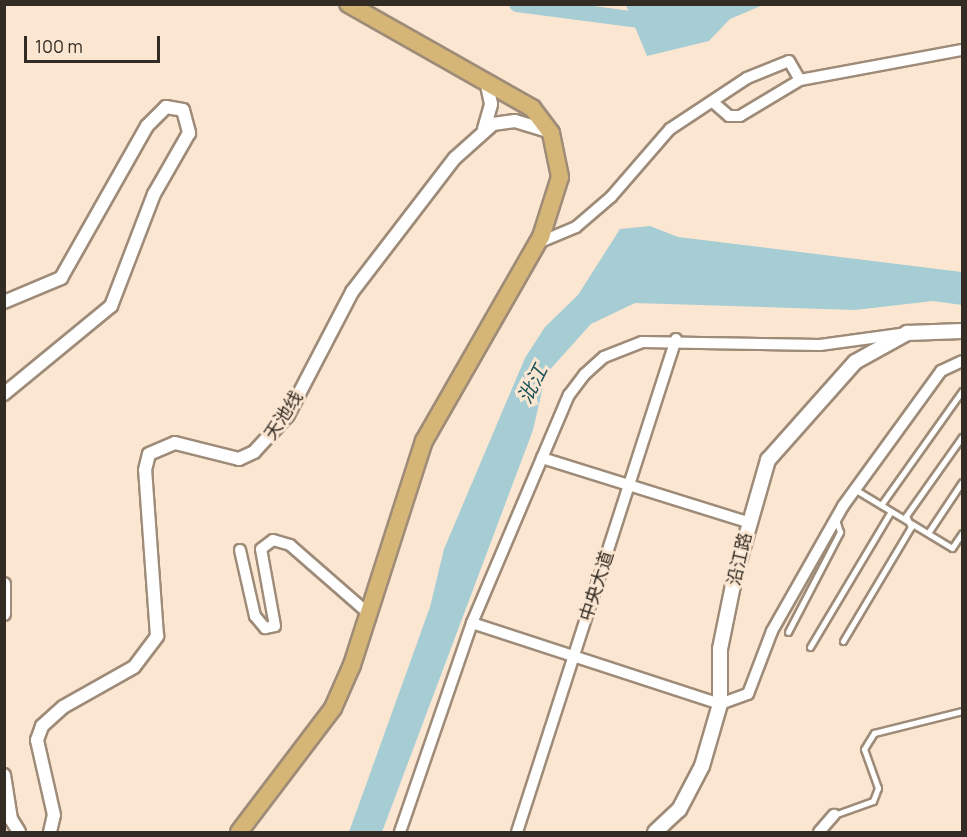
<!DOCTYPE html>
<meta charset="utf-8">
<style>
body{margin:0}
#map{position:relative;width:967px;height:837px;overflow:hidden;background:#fbe6d2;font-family:Manrope,"Noto Sans SC",sans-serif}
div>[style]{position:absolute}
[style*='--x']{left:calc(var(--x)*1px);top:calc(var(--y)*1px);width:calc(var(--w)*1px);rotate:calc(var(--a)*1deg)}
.water>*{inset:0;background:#a6cdd4}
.river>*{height:16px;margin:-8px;padding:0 8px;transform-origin:8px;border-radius:8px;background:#a6cdd4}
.roads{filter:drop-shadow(2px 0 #9e8b78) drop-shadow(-2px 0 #9e8b78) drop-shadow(0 2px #9e8b78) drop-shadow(0 -2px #9e8b78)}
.service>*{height:5px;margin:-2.5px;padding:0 2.5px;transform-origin:2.5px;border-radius:2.5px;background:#fff}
.minor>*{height:10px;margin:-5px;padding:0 5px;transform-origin:5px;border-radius:5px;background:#fff}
.tertiary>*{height:12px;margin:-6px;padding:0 6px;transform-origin:6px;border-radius:6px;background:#fff}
.secondary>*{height:14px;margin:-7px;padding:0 7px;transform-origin:7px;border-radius:7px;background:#fff}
.primary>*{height:16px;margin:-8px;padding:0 8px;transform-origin:8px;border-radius:8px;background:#d6b677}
span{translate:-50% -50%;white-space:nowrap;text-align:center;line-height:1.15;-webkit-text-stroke:6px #fbe6d2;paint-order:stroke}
.street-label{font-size:18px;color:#332c24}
.water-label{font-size:20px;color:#1b525a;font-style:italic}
.frame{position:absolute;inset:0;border:6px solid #332c24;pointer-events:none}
.scale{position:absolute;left:24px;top:36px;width:136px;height:27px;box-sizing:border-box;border:3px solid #332c24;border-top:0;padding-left:8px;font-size:18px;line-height:21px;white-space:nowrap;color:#332c24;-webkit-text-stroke:4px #fbe6d2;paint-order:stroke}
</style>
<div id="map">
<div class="water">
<div style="clip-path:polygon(626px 5px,763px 5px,730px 19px,709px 41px,647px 56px)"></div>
<div style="clip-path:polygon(650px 226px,678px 237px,962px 272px,962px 305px,933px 301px,855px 310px,635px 303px,591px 324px,546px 374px,533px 430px,382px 832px,349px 832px,430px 607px,444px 549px,525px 358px,545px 327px,578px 295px,620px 229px)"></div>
</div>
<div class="river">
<div style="--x:517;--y:4;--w:137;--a:7.5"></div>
</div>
<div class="roads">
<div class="service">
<div style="--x:856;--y:490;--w:112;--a:31.1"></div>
<div style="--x:881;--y:505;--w:140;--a:-54.6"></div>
<div style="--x:928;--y:533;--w:61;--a:-56.3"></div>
<div style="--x:952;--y:548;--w:18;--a:-56"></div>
<div style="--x:788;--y:632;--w:113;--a:-62.5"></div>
<div style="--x:840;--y:532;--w:13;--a:-108"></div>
<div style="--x:843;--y:641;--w:133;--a:-59.2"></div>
<div style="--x:911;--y:527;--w:12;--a:-114"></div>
<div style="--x:906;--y:516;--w:97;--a:-54.7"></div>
<div style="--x:810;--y:647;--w:158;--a:-59.2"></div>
<div style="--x:834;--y:815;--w:41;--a:-19.7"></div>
<div style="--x:873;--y:801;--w:14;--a:-69"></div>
<div style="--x:878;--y:788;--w:41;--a:-109.7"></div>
<div style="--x:864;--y:749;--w:19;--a:-58"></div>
<div style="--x:874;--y:733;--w:91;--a:-14"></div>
</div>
<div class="minor">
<div style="--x:714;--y:103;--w:20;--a:41"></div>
<div style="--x:729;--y:116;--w:11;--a:0"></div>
<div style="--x:740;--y:116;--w:70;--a:-31"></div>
<div style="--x:538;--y:243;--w:41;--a:-22.8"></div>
<div style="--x:576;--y:227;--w:46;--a:-40.6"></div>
<div style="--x:611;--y:197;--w:90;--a:-49.1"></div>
<div style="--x:670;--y:129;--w:92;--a:-33.5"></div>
<div style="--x:747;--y:78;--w:45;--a:-22"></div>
<div style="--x:789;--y:61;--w:22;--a:60"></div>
<div style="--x:800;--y:80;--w:165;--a:-10.5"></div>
<div style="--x:542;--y:458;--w:215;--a:17.3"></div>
<div style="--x:240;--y:550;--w:68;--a:77.2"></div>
<div style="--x:255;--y:616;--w:16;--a:50"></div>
<div style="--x:265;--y:628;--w:10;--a:-11"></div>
<div style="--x:275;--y:626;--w:78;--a:-100.3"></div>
<div style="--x:261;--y:549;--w:15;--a:-37"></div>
<div style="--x:273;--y:540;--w:18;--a:16"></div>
<div style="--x:290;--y:545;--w:103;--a:41.1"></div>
<div style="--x:472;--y:623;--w:261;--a:18.1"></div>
<div style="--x:720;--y:704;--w:30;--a:-20"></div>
<div style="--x:748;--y:694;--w:67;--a:-69.1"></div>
<div style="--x:772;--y:631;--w:144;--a:-60.4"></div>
<div style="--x:843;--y:506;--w:167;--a:-54"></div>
<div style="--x:941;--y:371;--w:23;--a:-25"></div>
<div style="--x:400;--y:832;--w:221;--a:-71"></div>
<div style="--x:472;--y:623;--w:248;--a:-67"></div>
<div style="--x:569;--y:395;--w:26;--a:-53"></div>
<div style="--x:585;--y:374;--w:25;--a:-42"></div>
<div style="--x:604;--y:357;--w:41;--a:-21.5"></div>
<div style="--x:642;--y:342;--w:178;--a:1"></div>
<div style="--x:820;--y:345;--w:81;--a:-7.8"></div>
<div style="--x:517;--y:832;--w:518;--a:-72.12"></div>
<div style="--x:819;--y:832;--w:23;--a:-49"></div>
</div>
<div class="tertiary">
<div style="--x:484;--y:129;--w:26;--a:-74"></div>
<div style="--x:491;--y:104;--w:24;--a:-102"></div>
<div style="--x:4;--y:302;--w:62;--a:-22.8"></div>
<div style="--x:61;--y:278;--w:175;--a:-60.5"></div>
<div style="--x:147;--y:126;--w:27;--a:-45"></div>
<div style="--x:166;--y:107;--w:17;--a:10"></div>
<div style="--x:183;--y:110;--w:24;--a:75"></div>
<div style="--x:189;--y:133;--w:70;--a:119.8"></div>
<div style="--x:154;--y:194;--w:120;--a:111"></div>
<div style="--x:111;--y:306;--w:139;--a:140.6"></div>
<div style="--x:4;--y:584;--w:30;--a:90"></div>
<div style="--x:4;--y:775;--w:45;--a:81"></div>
<div style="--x:11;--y:819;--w:15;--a:58"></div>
<div style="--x:50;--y:832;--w:17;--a:-77"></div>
<div style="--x:54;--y:815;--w:77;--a:-102.8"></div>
<div style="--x:37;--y:740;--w:15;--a:-70"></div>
<div style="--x:42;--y:726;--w:28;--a:-42"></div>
<div style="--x:63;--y:707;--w:81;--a:-29.4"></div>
<div style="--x:134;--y:667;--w:39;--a:-53"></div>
<div style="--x:157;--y:636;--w:166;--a:-94.1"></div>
<div style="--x:145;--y:470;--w:16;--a:-76"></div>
<div style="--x:149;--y:454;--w:28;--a:-23"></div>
<div style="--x:175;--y:443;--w:66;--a:14"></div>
<div style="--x:239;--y:459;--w:17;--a:-25"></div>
<div style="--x:254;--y:452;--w:50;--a:-47.4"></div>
<div style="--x:288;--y:415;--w:139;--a:-62.5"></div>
<div style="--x:352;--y:292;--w:169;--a:-52.5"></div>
<div style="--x:455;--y:158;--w:51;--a:-41.8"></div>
<div style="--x:493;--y:124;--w:22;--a:-8"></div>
<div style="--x:515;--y:121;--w:37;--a:17"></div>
</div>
<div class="secondary">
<div style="--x:655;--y:832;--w:33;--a:-43"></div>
<div style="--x:679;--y:810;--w:50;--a:-62.4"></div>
<div style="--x:702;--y:766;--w:65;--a:-73.8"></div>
<div style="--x:720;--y:704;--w:55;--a:-90"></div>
<div style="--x:720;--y:649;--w:76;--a:-78.5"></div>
<div style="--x:735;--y:575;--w:120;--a:-74"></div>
<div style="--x:768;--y:460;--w:131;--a:-48.4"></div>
<div style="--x:855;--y:362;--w:60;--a:-29.1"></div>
<div style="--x:907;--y:333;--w:55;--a:-2.1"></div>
</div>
<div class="primary">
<div style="--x:239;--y:832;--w:156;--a:-52.8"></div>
<div style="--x:333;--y:708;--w:47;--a:-66.2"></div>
<div style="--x:352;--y:665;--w:235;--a:-72.2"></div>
<div style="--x:424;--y:441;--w:235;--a:-60.2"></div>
<div style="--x:541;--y:237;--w:63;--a:-72.4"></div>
<div style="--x:560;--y:177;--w:45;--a:-101.6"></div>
<div style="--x:551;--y:133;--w:31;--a:-127"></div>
<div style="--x:532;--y:108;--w:211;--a:-150.5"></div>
</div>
</div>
<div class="street-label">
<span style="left:283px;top:415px;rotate:-56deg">天池线</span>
<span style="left:739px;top:559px;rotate:-77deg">沿江路</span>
<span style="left:596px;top:586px;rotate:-72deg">中央大道</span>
</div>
<div class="water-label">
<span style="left:532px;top:384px;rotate:-63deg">沘江</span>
</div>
<div class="frame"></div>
<div class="scale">100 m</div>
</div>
